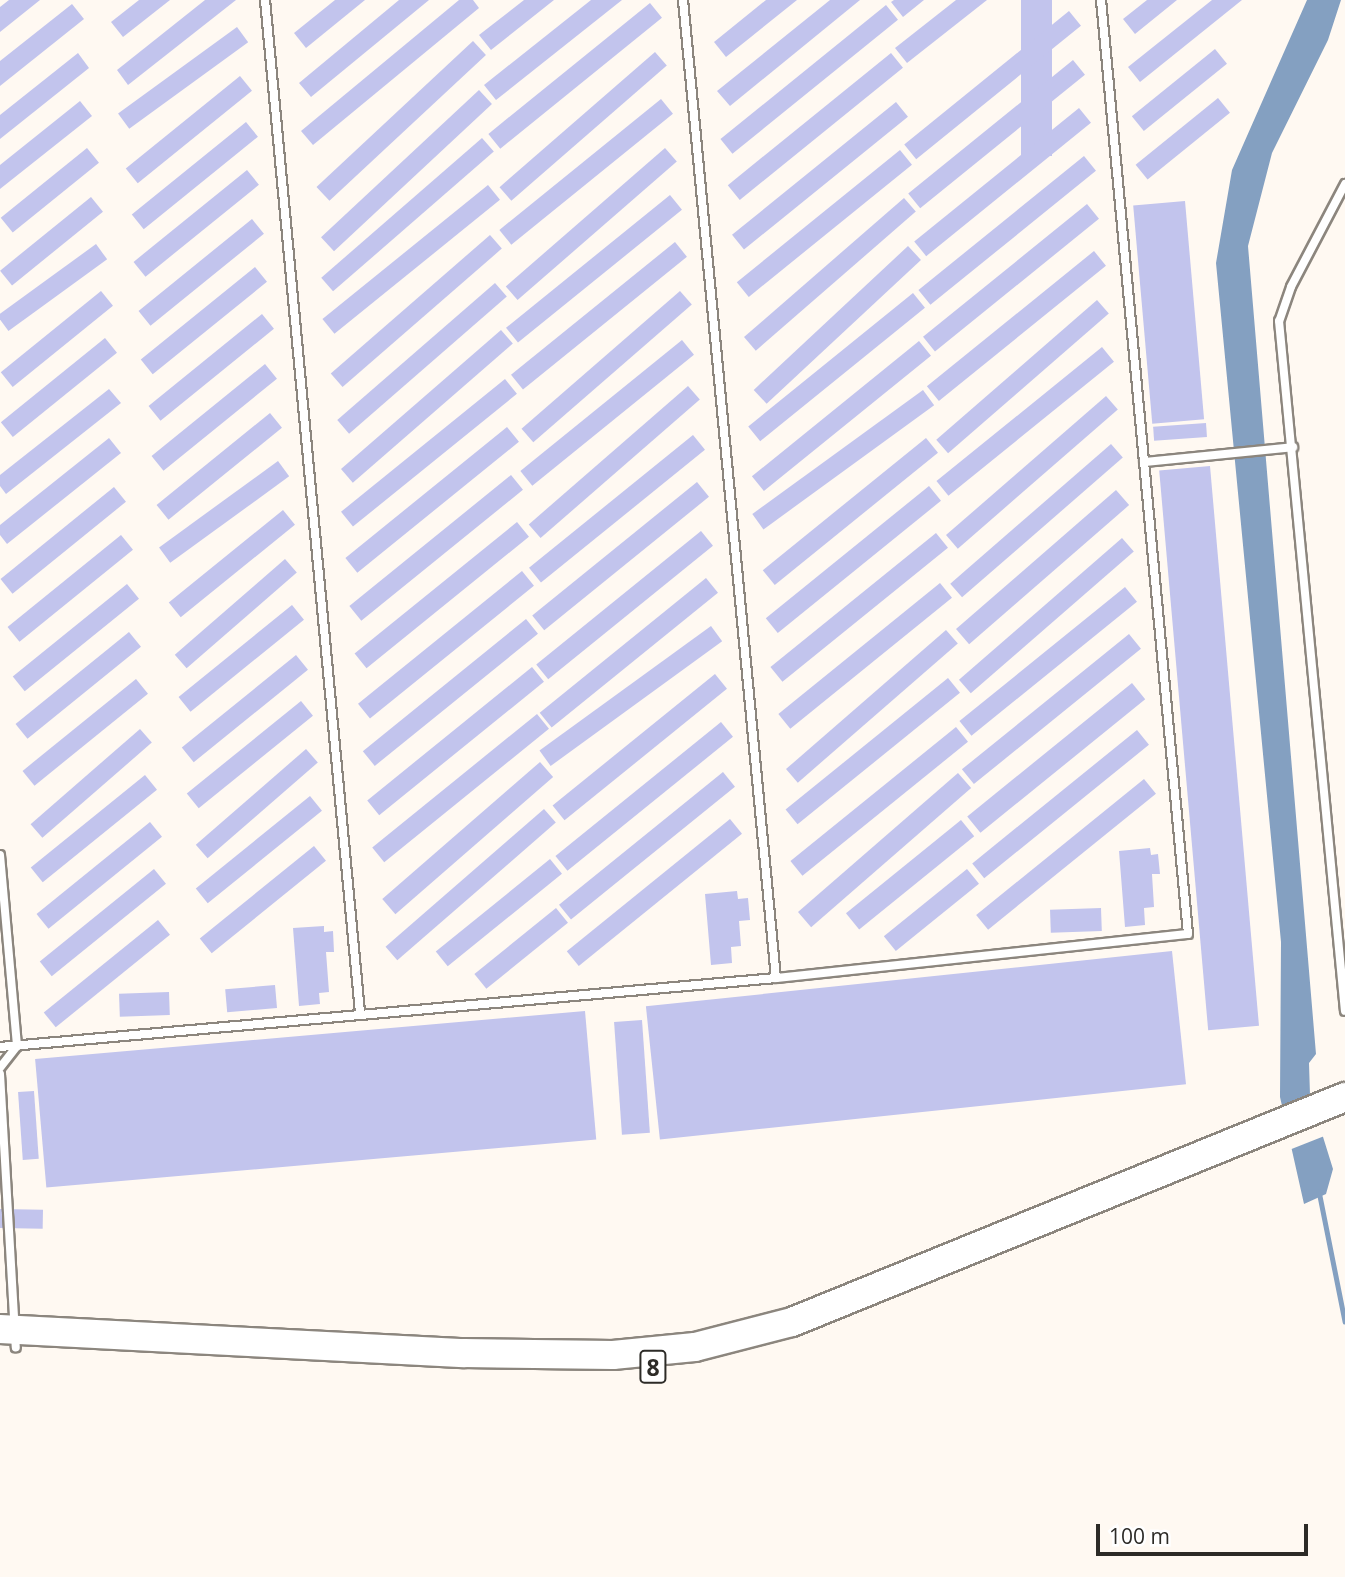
<!DOCTYPE html>
<style>
body{margin:0}
#map{position:relative;width:1345px;height:1577px;overflow:hidden;background:#fff9f2;font-family:"Open Sans",sans-serif}
div>[style]{position:absolute}
[style*='--x']{left:calc(var(--x)*1px);top:calc(var(--y)*1px);width:calc(var(--w)*1px);rotate:calc(var(--a)*1deg)}
.water>*{inset:0;background:#84a0c1}
.pier>*{inset:0;background:#fff9f2}
.stream>*{height:4.5px;margin:-2.25px;padding:0 2.25px;transform-origin:2.25px;border-radius:2.25px;background:#84a0c1}
.building>*{inset:0;background:#c2c4ed;transform-origin:0 0}
.roads{filter:drop-shadow(2px 0 #8c867e) drop-shadow(-2px 0 #8c867e) drop-shadow(0 2px #8c867e) drop-shadow(0 -2px #8c867e)}
.service>*{height:8px;margin:-4px;padding:0 4px;transform-origin:4px;border-radius:4px;background:#fff}
.motorway>*{height:28px;margin:-14px;padding:0 14px;transform-origin:14px;border-radius:14px;background:#fff}
span{translate:-50% -50%;white-space:nowrap;text-align:center;line-height:1.15;-webkit-text-stroke:7px #fff;paint-order:stroke}
.shield-label span{padding:2px 5px;background:#fff;border:2px solid;border-radius:5px;-webkit-text-stroke-width:0}
.shield-label{font-size:23px;color:#2d2b27;font-weight:700}
.scale{position:absolute;left:1096px;top:1524px;width:212px;height:32px;box-sizing:border-box;border:4px solid #2d2b27;border-top:0;padding-left:9px;font-size:21px;line-height:24px;white-space:nowrap;color:#2d2b27;-webkit-text-stroke:5px #fff;paint-order:stroke}
</style>
<div id="map">
<div class="water">
<div style="clip-path:polygon(1307px 0,1341px 0,1328px 40px,1272px 153px,1248px 246px,1316px 1054px,1309px 1063px,1310px 1095px,1333px 1169px,1326px 1194px,1304px 1204px,1280px 1097px,1281px 942px,1216px 263px,1232px 170px)"></div>
</div>
<div class="pier">
<div style="clip-path:polygon(1314px 1094px,1327px 1135px,1289px 1150px,1280px 1110px)"></div>
</div>
<div class="stream">
<div style="--x:1319;--y:1191;--w:133;--a:78.7"></div>
</div>
<div class="building">
<div style="clip-path:polygon(9px 0,40px 0,0 32px,0 7px)"></div>
<div style="clip-path:polygon(139px 0,170px 0,123px 37px,111px 22px)"></div>
<div style="clip-path:polygon(205px 0,236px 0,128px 85px,117px 70px)"></div>
<div style="clip-path:polygon(335px 0,365px 0,306px 48px,294px 33px)"></div>
<div style="clip-path:polygon(399px 0,429px 0,311px 97px,299px 83px)"></div>
<div style="clip-path:polygon(459px 0,473px 0,479px 8px,313px 145px,301px 131px)"></div>
<div style="clip-path:polygon(524px 0,554px 0,491px 50px,479px 35px)"></div>
<div style="clip-path:polygon(591px 0,622px 0,496px 100px,484px 85px)"></div>
<div style="clip-path:polygon(766px 0,797px 0,726px 57px,714px 42px)"></div>
<div style="clip-path:polygon(830px 0,860px 0,730px 106px,717px 91px)"></div>
<div style="clip-path:polygon(894px 0,924px 0,903px 17px,891px 2px)"></div>
<div style="clip-path:polygon(956px 0,987px 0,907px 63px,895px 48px)"></div>
<div style="left:1021px;top:0;width:31px;height:156px"></div>
<div style="clip-path:polygon(1147px 0,1177px 0,1135px 34px,1123px 19px)"></div>
<div style="clip-path:polygon(1212px 0,1242px 0,1140px 82px,1128px 67px)"></div>
<div style="left:650px;top:3px;width:19px;height:208px;rotate:51deg"></div>
<div style="clip-path:polygon(72px 4px,84px 19px,0 86px,0 61px)"></div>
<div style="left:886px;top:5px;width:19px;height:213px;rotate:51deg"></div>
<div style="left:1069px;top:11px;width:19px;height:212px;rotate:51deg"></div>
<div style="left:237px;top:27px;width:19px;height:147px;rotate:54deg"></div>
<div style="left:473px;top:41px;width:19px;height:214px;rotate:47deg"></div>
<div style="left:1215px;top:49px;width:19px;height:107px;rotate:51deg"></div>
<div style="left:655px;top:52px;width:18px;height:206px;rotate:49deg"></div>
<div style="clip-path:polygon(78px 53px,89px 68px,0 139px,0 115px)"></div>
<div style="left:891px;top:53px;width:19px;height:210px;rotate:51deg"></div>
<div style="left:1073px;top:60px;width:19px;height:212px;rotate:51deg"></div>
<div style="left:240px;top:76px;width:19px;height:147px;rotate:51deg"></div>
<div style="left:479px;top:90px;width:19px;height:216px;rotate:47deg"></div>
<div style="left:1218px;top:98px;width:19px;height:106px;rotate:51deg"></div>
<div style="left:661px;top:99px;width:19px;height:208px;rotate:51deg"></div>
<div style="clip-path:polygon(80px 101px,92px 116px,0 189px,0 165px)"></div>
<div style="left:896px;top:102px;width:19px;height:211px;rotate:51deg"></div>
<div style="left:1079px;top:108px;width:19px;height:212px;rotate:51deg"></div>
<div style="left:246px;top:122px;width:19px;height:147px;rotate:51deg"></div>
<div style="left:482px;top:138px;width:18px;height:213px;rotate:49deg"></div>
<div style="left:87px;top:148px;width:19px;height:111px;rotate:51deg"></div>
<div style="left:665px;top:148px;width:18px;height:211px;rotate:49deg"></div>
<div style="left:900px;top:150px;width:19px;height:210px;rotate:51deg"></div>
<div style="left:1084px;top:156px;width:19px;height:213px;rotate:51deg"></div>
<div style="left:247px;top:170px;width:19px;height:146px;rotate:51deg"></div>
<div style="left:488px;top:185px;width:19px;height:213px;rotate:51deg"></div>
<div style="left:670px;top:195px;width:19px;height:211px;rotate:51deg"></div>
<div style="left:91px;top:197px;width:19px;height:117px;rotate:51deg"></div>
<div style="left:904px;top:198px;width:18px;height:212px;rotate:49deg"></div>
<div style="left:1185px;top:201px;width:219px;height:52px;rotate:85deg"></div>
<div style="left:1087px;top:204px;width:19px;height:211px;rotate:51deg"></div>
<div style="left:252px;top:219px;width:19px;height:146px;rotate:51deg"></div>
<div style="left:490px;top:235px;width:18px;height:211px;rotate:49deg"></div>
<div style="left:675px;top:242px;width:19px;height:211px;rotate:51deg"></div>
<div style="left:96px;top:244px;width:19px;height:122px;rotate:54deg"></div>
<div style="left:908px;top:246px;width:19px;height:211px;rotate:47deg"></div>
<div style="left:1094px;top:251px;width:19px;height:215px;rotate:51deg"></div>
<div style="left:255px;top:267px;width:19px;height:147px;rotate:51deg"></div>
<div style="left:495px;top:283px;width:18px;height:209px;rotate:49deg"></div>
<div style="left:101px;top:291px;width:19px;height:129px;rotate:51deg"></div>
<div style="left:680px;top:291px;width:18px;height:210px;rotate:49deg"></div>
<div style="left:913px;top:293px;width:19px;height:212px;rotate:51deg"></div>
<div style="left:1097px;top:300px;width:18px;height:213px;rotate:49deg"></div>
<div style="left:262px;top:314px;width:19px;height:146px;rotate:51deg"></div>
<div style="left:501px;top:330px;width:18px;height:212px;rotate:49deg"></div>
<div style="left:105px;top:338px;width:19px;height:134px;rotate:51deg"></div>
<div style="left:682px;top:340px;width:19px;height:208px;rotate:51deg"></div>
<div style="left:919px;top:341px;width:19px;height:215px;rotate:51deg"></div>
<div style="left:1102px;top:347px;width:19px;height:213px;rotate:51deg"></div>
<div style="left:265px;top:364px;width:19px;height:146px;rotate:51deg"></div>
<div style="left:505px;top:379px;width:19px;height:211px;rotate:51deg"></div>
<div style="left:688px;top:386px;width:18px;height:211px;rotate:49deg"></div>
<div style="clip-path:polygon(109px 389px,121px 403px,6px 494px,0 486px,0 475px)"></div>
<div style="left:923px;top:390px;width:19px;height:211px;rotate:54deg"></div>
<div style="left:1106px;top:396px;width:18px;height:212px;rotate:49deg"></div>
<div style="left:270px;top:413px;width:19px;height:146px;rotate:51deg"></div>
<div style="left:1206px;top:423px;width:14px;height:53px;rotate:86deg"></div>
<div style="left:507px;top:427px;width:19px;height:208px;rotate:51deg"></div>
<div style="left:693px;top:435px;width:19px;height:211px;rotate:51deg"></div>
<div style="clip-path:polygon(109px 438px,121px 453px,7px 544px,0 535px,0 525px)"></div>
<div style="left:926px;top:438px;width:19px;height:210px;rotate:51deg"></div>
<div style="left:1111px;top:444px;width:18px;height:213px;rotate:49deg"></div>
<div style="left:278px;top:461px;width:19px;height:147px;rotate:54deg"></div>
<div style="left:1210px;top:466px;width:562px;height:51px;rotate:85deg"></div>
<div style="left:511px;top:475px;width:19px;height:208px;rotate:51deg"></div>
<div style="left:697px;top:482px;width:19px;height:212px;rotate:51deg"></div>
<div style="left:929px;top:486px;width:19px;height:210px;rotate:51deg"></div>
<div style="left:114px;top:487px;width:19px;height:146px;rotate:51deg"></div>
<div style="left:1116px;top:490px;width:20px;height:212px;rotate:49deg"></div>
<div style="left:283px;top:510px;width:19px;height:147px;rotate:51deg"></div>
<div style="left:517px;top:522px;width:19px;height:209px;rotate:51deg"></div>
<div style="left:701px;top:531px;width:19px;height:212px;rotate:51deg"></div>
<div style="left:936px;top:533px;width:19px;height:213px;rotate:51deg"></div>
<div style="left:121px;top:535px;width:19px;height:146px;rotate:51deg"></div>
<div style="left:1122px;top:538px;width:18px;height:216px;rotate:49deg"></div>
<div style="left:285px;top:559px;width:18px;height:146px;rotate:49deg"></div>
<div style="left:522px;top:571px;width:19px;height:211px;rotate:51deg"></div>
<div style="left:706px;top:578px;width:19px;height:214px;rotate:51deg"></div>
<div style="left:940px;top:583px;width:19px;height:208px;rotate:51deg"></div>
<div style="left:127px;top:584px;width:19px;height:147px;rotate:51deg"></div>
<div style="left:1125px;top:587px;width:19px;height:213px;rotate:51deg"></div>
<div style="left:292px;top:605px;width:19px;height:146px;rotate:51deg"></div>
<div style="left:526px;top:619px;width:19px;height:210px;rotate:51deg"></div>
<div style="left:711px;top:626px;width:19px;height:212px;rotate:54deg"></div>
<div style="left:946px;top:630px;width:18px;height:212px;rotate:49deg"></div>
<div style="left:129px;top:632px;width:19px;height:146px;rotate:51deg"></div>
<div style="left:1129px;top:634px;width:19px;height:215px;rotate:51deg"></div>
<div style="left:296px;top:655px;width:19px;height:147px;rotate:51deg"></div>
<div style="left:532px;top:667px;width:19px;height:212px;rotate:51deg"></div>
<div style="left:715px;top:674px;width:19px;height:209px;rotate:51deg"></div>
<div style="left:948px;top:678px;width:19px;height:209px;rotate:51deg"></div>
<div style="left:136px;top:679px;width:19px;height:146px;rotate:51deg"></div>
<div style="left:1132px;top:683px;width:21px;height:212px;rotate:51deg"></div>
<div style="left:301px;top:701px;width:19px;height:147px;rotate:51deg"></div>
<div style="left:537px;top:714px;width:19px;height:212px;rotate:51deg"></div>
<div style="left:721px;top:722px;width:19px;height:213px;rotate:51deg"></div>
<div style="left:956px;top:727px;width:19px;height:213px;rotate:51deg"></div>
<div style="left:140px;top:729px;width:18px;height:145px;rotate:49deg"></div>
<div style="left:1137px;top:730px;width:19px;height:212px;rotate:51deg"></div>
<div style="left:306px;top:749px;width:18px;height:146px;rotate:49deg"></div>
<div style="left:540px;top:762px;width:20px;height:209px;rotate:49deg"></div>
<div style="left:723px;top:772px;width:19px;height:211px;rotate:51deg"></div>
<div style="left:958px;top:773px;width:20px;height:212px;rotate:49deg"></div>
<div style="left:145px;top:775px;width:19px;height:147px;rotate:51deg"></div>
<div style="left:1144px;top:779px;width:19px;height:216px;rotate:51deg"></div>
<div style="left:310px;top:796px;width:19px;height:147px;rotate:51deg"></div>
<div style="left:544px;top:809px;width:18px;height:210px;rotate:49deg"></div>
<div style="left:730px;top:819px;width:19px;height:210px;rotate:51deg"></div>
<div style="left:961px;top:820px;width:21px;height:148px;rotate:51deg"></div>
<div style="left:150px;top:822px;width:19px;height:146px;rotate:51deg"></div>
<div style="left:314px;top:846px;width:19px;height:147px;rotate:51deg"></div>
<div style="clip-path:polygon(1150px 848px,1151px 855px,1158px 854px,1160px 874px,1152px 874px,1154px 907px,1144px 908px,1145px 925px,1125px 927px,1119px 851px)"></div>
<div style="left:550px;top:859px;width:19px;height:147px;rotate:51deg"></div>
<div style="left:154px;top:869px;width:19px;height:147px;rotate:51deg"></div>
<div style="left:967px;top:869px;width:19px;height:107px;rotate:51deg"></div>
<div style="clip-path:polygon(737px 891px,738px 899px,748px 898px,750px 920px,739px 921px,741px 946px,731px 947px,732px 963px,711px 965px,705px 894px)"></div>
<div style="left:556px;top:908px;width:19px;height:105px;rotate:51deg"></div>
<div style="left:1101px;top:908px;width:23px;height:51px;rotate:88deg"></div>
<div style="left:158px;top:920px;width:19px;height:147px;rotate:51deg"></div>
<div style="clip-path:polygon(324px 926px,324px 932px,333px 931px,334px 952px,326px 952px,329px 992px,319px 993px,320px 1004px,299px 1006px,293px 928px)"></div>
<div style="left:1172px;top:951px;width:134px;height:529px;rotate:84deg"></div>
<div style="left:275px;top:985px;width:23px;height:50px;rotate:85deg"></div>
<div style="left:169px;top:992px;width:23px;height:50px;rotate:88deg"></div>
<div style="left:585px;top:1011px;width:129px;height:552px;rotate:85deg"></div>
<div style="left:642px;top:1020px;width:113px;height:28px;rotate:86deg"></div>
<div style="left:34px;top:1091px;width:68px;height:16px;rotate:86deg"></div>
<div style="left:0;top:1209px;width:43px;height:19px;rotate:1deg"></div>
</div>
<div class="roads">
<div class="service">
<div style="--x:265;--y:0;--w:1016;--a:84.64"></div>
<div style="--x:683;--y:0;--w:982;--a:84.57"></div>
<div style="--x:1345;--y:184;--w:116;--a:117.7"></div>
<div style="--x:1291;--y:287;--w:36;--a:109"></div>
<div style="--x:1279;--y:321;--w:693;--a:84.54"></div>
<div style="--x:1144;--y:462;--w:150;--a:-5.7"></div>
<div style="--x:0;--y:855;--w:192;--a:84.9"></div>
<div style="--x:17;--y:1046;--w:28;--a:128"></div>
<div style="--x:0;--y:1047;--w:779;--a:-5.08"></div>
<div style="--x:776;--y:978;--w:414;--a:-6.1"></div>
<div style="--x:1188;--y:934;--w:938;--a:-95.32"></div>
<div style="--x:0;--y:1074;--w:274;--a:86.7"></div>
</div>
<div class="motorway">
<div style="--x:0;--y:1329;--w:465;--a:3"></div>
<div style="--x:464;--y:1353;--w:149;--a:0.8"></div>
<div style="--x:613;--y:1355;--w:82;--a:-5.6"></div>
<div style="--x:695;--y:1347;--w:100;--a:-14.5"></div>
<div style="--x:792;--y:1322;--w:597;--a:-22.14"></div>
</div>
</div>
<div class="shield-label">
<span style="left:653px;top:1367px">8</span>
</div>
<div class="scale">100 m</div>
</div>
